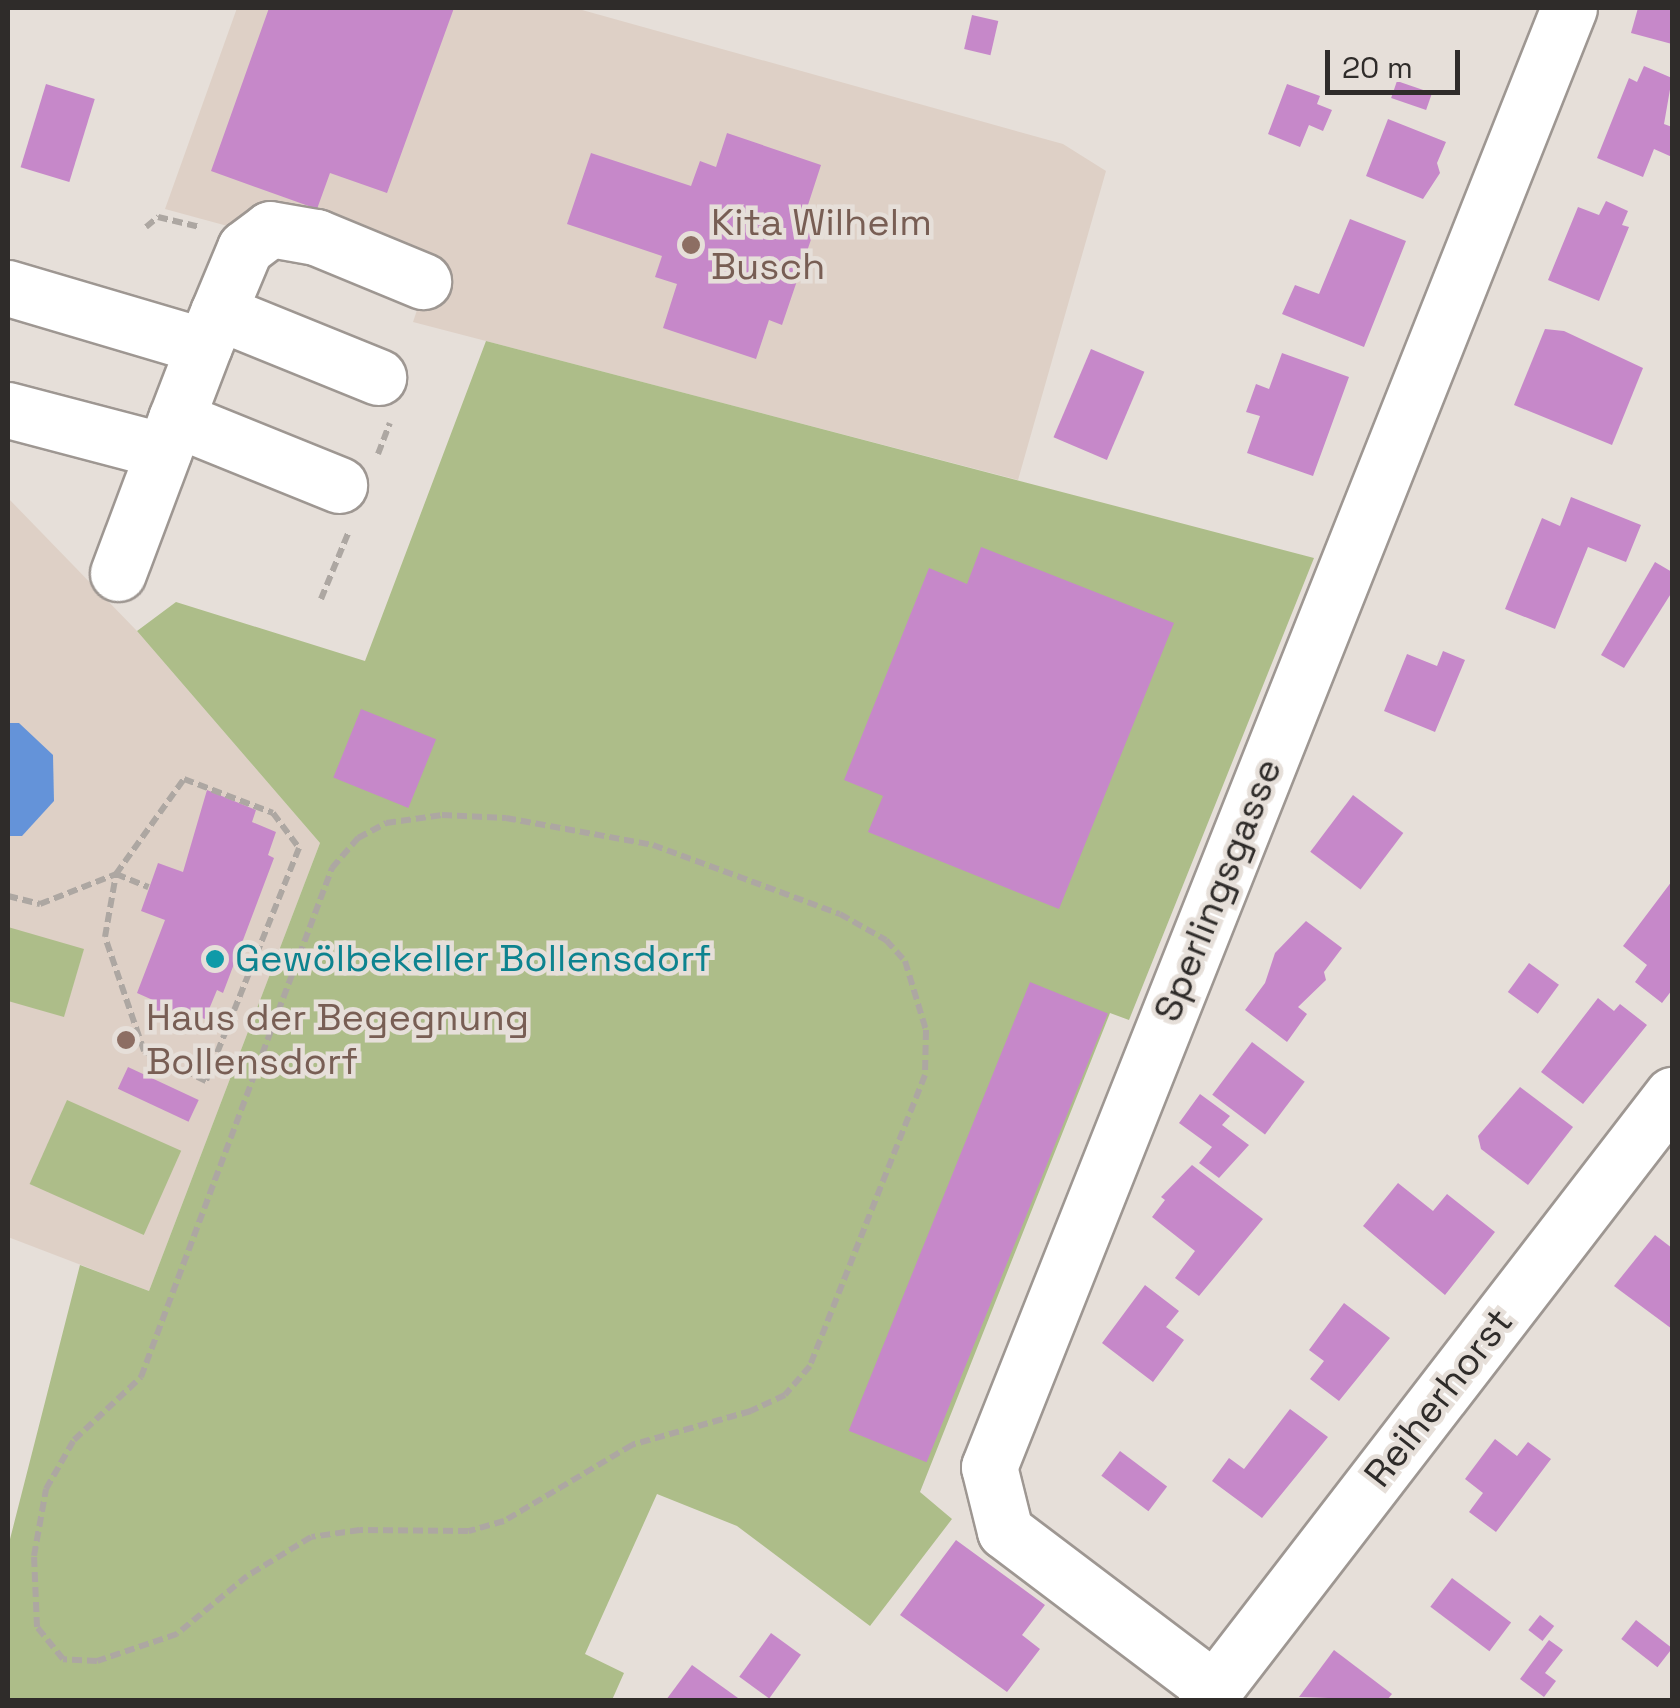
<!DOCTYPE html>
<meta charset="utf-8">
<style>
body{margin:0}
#map{position:relative;width:1680px;height:1708px;overflow:hidden;background:#e6dfd9;font-family:"Space Grotesk",sans-serif}
div>[style]{position:absolute}
[style*='--x']{left:calc(var(--x)*1px);top:calc(var(--y)*1px);width:calc(var(--w)*1px);rotate:calc(var(--a)*1deg)}
.built>*{inset:0;background:#ded0c6}
.green>*{inset:0;background:#adbd89;transform-origin:0 0}
.water>*{inset:0;background:#6493d9}
.building>*{inset:0;background:#c688c9;transform-origin:0 0}
.path>*{height:6px;margin-top:-3px;transform-origin:0;background:repeating-linear-gradient(90deg,#ada7a2 0 10px,transparent 0 15px)}
.roads{filter:drop-shadow(2px 0 #9e9792) drop-shadow(-2px 0 #9e9792) drop-shadow(0 2px #9e9792) drop-shadow(0 -2px #9e9792)}
.minor>*{height:55px;margin:-27.5px;padding:0 27.5px;transform-origin:27.5px;border-radius:27.5px;background:#fff}
.dots>*{width:28px;height:28px;translate:-50% -50%;box-sizing:border-box;border:5px solid #e6dfd9;border-radius:50%}
span{translate:-50% -50%;white-space:nowrap;text-align:center;line-height:1.15;-webkit-text-stroke:9px #e6dfd9;paint-order:stroke}
.education-label{font-size:38px;color:#785e54}
.left{translate:0 -50%;text-align:left}
.street-label{font-size:38px;color:#2f2c2a}
.culture-label{font-size:38px;color:#0d838f}
.frame{position:absolute;inset:0;border:10px solid #2f2c2a;pointer-events:none}
.scale{position:absolute;left:1325px;top:50px;width:135px;height:45px;box-sizing:border-box;border:5px solid #2f2c2a;border-top:0;padding-left:12px;font-size:30px;line-height:35px;white-space:nowrap;color:#2f2c2a;-webkit-text-stroke:8px #e6dfd9;paint-order:stroke}
</style>
<div id="map">
<div class="built">
<div style="clip-path:polygon(237px 8px,575px 8px,1063px 144px,1106px 171px,1018px 480px,413px 322px,427px 280px,165px 209px)"></div>
<div style="clip-path:polygon(8px 498px,137px 631px,320px 843px,149px 1291px,8px 1237px)"></div>
</div>
<div class="green">
<div style="clip-path:polygon(486px 341px,1314px 558px,1129px 1020px,1110px 1013px,920px 1492px,952px 1519px,870px 1626px,737px 1526px,657px 1494px,585px 1654px,624px 1673px,612px 1700px,8px 1700px,8px 1547px,80px 1265px,149px 1291px,320px 843px,137px 631px,176px 602px,365px 661px)"></div>
<div style="clip-path:polygon(8px 927px,84px 949px,64px 1017px,8px 1001px)"></div>
<div style="left:67px;top:1100px;width:125px;height:92px;rotate:24deg"></div>
</div>
<div class="water">
<div style="clip-path:polygon(8px 723px,19px 723px,53px 755px,54px 801px,22px 836px,8px 836px)"></div>
</div>
<div class="building">
<div style="clip-path:polygon(269px 8px,454px 8px,387px 193px,330px 173px,317px 209px,211px 171px)"></div>
<div style="clip-path:polygon(1638px 8px,1672px 8px,1672px 44px,1631px 33px)"></div>
<div style="left:972px;top:15px;width:27px;height:35px;rotate:13deg"></div>
<div style="clip-path:polygon(1644px 66px,1672px 78px,1664px 124px,1672px 127px,1672px 157px,1654px 149px,1643px 177px,1597px 158px,1629px 78px,1637px 82px)"></div>
<div style="left:1397px;top:81px;width:37px;height:18px;rotate:19deg"></div>
<div style="left:46px;top:84px;width:51px;height:87px;rotate:17deg"></div>
<div style="clip-path:polygon(1287px 84px,1320px 96px,1317px 104px,1332px 110px,1323px 131px,1309px 125px,1300px 147px,1268px 134px)"></div>
<div style="clip-path:polygon(1388px 119px,1446px 142px,1437px 163px,1440px 173px,1423px 199px,1366px 176px)"></div>
<div style="clip-path:polygon(727px 133px,821px 165px,807px 208px,820px 213px,782px 325px,769px 320px,756px 359px,663px 328px,677px 284px,655px 277px,662px 256px,567px 224px,591px 153px,691px 186px,700px 161px,716px 167px)"></div>
<div style="clip-path:polygon(1606px 201px,1628px 211px,1622px 225px,1629px 227px,1599px 301px,1548px 280px,1578px 207px,1599px 215px)"></div>
<div style="clip-path:polygon(1350px 219px,1406px 241px,1364px 347px,1282px 314px,1295px 285px,1319px 294px)"></div>
<div style="clip-path:polygon(1545px 329px,1564px 331px,1643px 368px,1612px 445px,1514px 405px)"></div>
<div style="left:1091px;top:349px;width:58px;height:96px;rotate:23deg"></div>
<div style="clip-path:polygon(1282px 353px,1349px 377px,1313px 476px,1247px 453px,1260px 416px,1246px 412px,1256px 384px,1269px 389px)"></div>
<div style="clip-path:polygon(1571px 497px,1641px 525px,1626px 562px,1588px 547px,1555px 629px,1505px 609px,1542px 518px,1560px 526px)"></div>
<div style="clip-path:polygon(981px 547px,1174px 623px,1059px 909px,868px 832px,883px 796px,844px 780px,929px 568px,967px 584px)"></div>
<div style="clip-path:polygon(1655px 562px,1672px 572px,1672px 592px,1624px 668px,1601px 655px)"></div>
<div style="clip-path:polygon(1443px 651px,1465px 660px,1435px 732px,1384px 711px,1407px 654px,1437px 666px)"></div>
<div style="left:361px;top:709px;width:81px;height:74px;rotate:22deg"></div>
<div style="clip-path:polygon(207px 790px,256px 810px,252px 822px,276px 832px,268px 855px,274px 858px,223px 993px,217px 990px,205px 1019px,178px 1010px,173px 1022px,151px 1013px,155px 1001px,137px 993px,165px 920px,141px 911px,158px 863px,183px 872px)"></div>
<div style="left:1353px;top:795px;width:63px;height:71px;rotate:37deg"></div>
<div style="clip-path:polygon(1672px 881px,1672px 990px,1662px 1003px,1635px 982px,1647px 965px,1623px 946px)"></div>
<div style="clip-path:polygon(1306px 921px,1342px 948px,1324px 972px,1326px 980px,1298px 1007px,1307px 1014px,1287px 1042px,1245px 1010px,1265px 983px,1275px 953px)"></div>
<div style="left:1529px;top:963px;width:37px;height:36px;rotate:36deg"></div>
<div style="left:1030px;top:982px;width:84px;height:484px;rotate:22deg"></div>
<div style="clip-path:polygon(1598px 998px,1614px 1011px,1620px 1004px,1647px 1025px,1583px 1104px,1541px 1072px)"></div>
<div style="left:1252px;top:1042px;width:66px;height:66px;rotate:37deg"></div>
<div style="left:128px;top:1067px;width:78px;height:24px;rotate:25deg"></div>
<div style="clip-path:polygon(1520px 1087px,1573px 1127px,1528px 1185px,1481px 1149px,1478px 1136px)"></div>
<div style="clip-path:polygon(1200px 1094px,1230px 1116px,1222px 1125px,1249px 1145px,1219px 1178px,1199px 1163px,1212px 1147px,1179px 1123px)"></div>
<div style="clip-path:polygon(1192px 1165px,1263px 1219px,1199px 1296px,1175px 1278px,1195px 1251px,1152px 1217px,1165px 1200px,1161px 1197px)"></div>
<div style="clip-path:polygon(1398px 1183px,1433px 1211px,1447px 1194px,1495px 1232px,1445px 1295px,1363px 1226px)"></div>
<div style="clip-path:polygon(1655px 1235px,1672px 1248px,1672px 1329px,1614px 1286px)"></div>
<div style="clip-path:polygon(1145px 1285px,1179px 1311px,1166px 1327px,1184px 1340px,1153px 1382px,1102px 1343px)"></div>
<div style="clip-path:polygon(1344px 1303px,1390px 1338px,1339px 1401px,1310px 1379px,1324px 1361px,1309px 1350px)"></div>
<div style="clip-path:polygon(1290px 1409px,1328px 1437px,1262px 1518px,1212px 1481px,1229px 1458px,1244px 1469px)"></div>
<div style="clip-path:polygon(1495px 1439px,1517px 1456px,1528px 1442px,1551px 1459px,1496px 1532px,1469px 1512px,1483px 1493px,1465px 1479px)"></div>
<div style="left:1120px;top:1451px;width:59px;height:31px;rotate:37deg"></div>
<div style="clip-path:polygon(956px 1540px,1045px 1605px,1022px 1635px,1040px 1649px,1007px 1692px,900px 1615px)"></div>
<div style="left:1452px;top:1578px;width:74px;height:36px;rotate:37deg"></div>
<div style="left:1540px;top:1615px;width:18px;height:19px;rotate:38deg"></div>
<div style="left:1636px;top:1620px;width:46px;height:24px;rotate:38deg"></div>
<div style="left:771px;top:1633px;width:37px;height:54px;rotate:36deg"></div>
<div style="clip-path:polygon(1549px 1640px,1563px 1650px,1545px 1673px,1556px 1681px,1544px 1697px,1520px 1679px)"></div>
<div style="clip-path:polygon(1334px 1650px,1392px 1694px,1387px 1700px,1299px 1697px)"></div>
<div style="clip-path:polygon(692px 1665px,738px 1698px,736px 1700px,666px 1700px)"></div>
</div>
<div class="path">
<div style="--x:146;--y:227;--w:16;--a:-40"></div>
<div style="--x:158;--y:217;--w:43;--a:13.4"></div>
<div style="--x:378;--y:454;--w:33;--a:-69"></div>
<div style="--x:321;--y:599;--w:74;--a:-67.6"></div>
<div style="--x:184;--y:779;--w:95;--a:20.9"></div>
<div style="--x:273;--y:813;--w:44;--a:53.4"></div>
<div style="--x:299;--y:848;--w:251;--a:111.8"></div>
<div style="--x:206;--y:1081;--w:69;--a:-154.2"></div>
<div style="--x:144;--y:1051;--w:120;--a:-108.9"></div>
<div style="--x:105;--y:937;--w:64;--a:-80.1"></div>
<div style="--x:116;--y:874;--w:117;--a:-54.4"></div>
<div style="--x:442;--y:815;--w:64;--a:2.7"></div>
<div style="--x:506;--y:818;--w:149;--a:10.4"></div>
<div style="--x:653;--y:845;--w:199;--a:20.3"></div>
<div style="--x:840;--y:914;--w:53;--a:29.5"></div>
<div style="--x:886;--y:940;--w:28;--a:48"></div>
<div style="--x:905;--y:961;--w:72;--a:73.1"></div>
<div style="--x:926;--y:1030;--w:45;--a:91.3"></div>
<div style="--x:925;--y:1075;--w:313;--a:111.6"></div>
<div style="--x:810;--y:1366;--w:38;--a:131"></div>
<div style="--x:785;--y:1395;--w:38;--a:155"></div>
<div style="--x:751;--y:1411;--w:124;--a:164.1"></div>
<div style="--x:632;--y:1445;--w:149;--a:149.3"></div>
<div style="--x:504;--y:1521;--w:37;--a:164"></div>
<div style="--x:468;--y:1531;--w:108;--a:-179.5"></div>
<div style="--x:360;--y:1530;--w:49;--a:171.9"></div>
<div style="--x:311;--y:1537;--w:75;--a:148.6"></div>
<div style="--x:247;--y:1576;--w:91;--a:140.4"></div>
<div style="--x:177;--y:1634;--w:84;--a:161.4"></div>
<div style="--x:97;--y:1661;--w:34;--a:-177"></div>
<div style="--x:63;--y:1659;--w:41;--a:-129.1"></div>
<div style="--x:37;--y:1627;--w:71;--a:-92.4"></div>
<div style="--x:34;--y:1556;--w:68;--a:-79.8"></div>
<div style="--x:46;--y:1489;--w:56;--a:-60.3"></div>
<div style="--x:74;--y:1440;--w:92;--a:-43.2"></div>
<div style="--x:141;--y:1377;--w:544;--a:-69.43"></div>
<div style="--x:332;--y:868;--w:40;--a:-49"></div>
<div style="--x:358;--y:838;--w:32;--a:-28"></div>
<div style="--x:386;--y:823;--w:57;--a:-8.1"></div>
<div style="--x:8;--y:896;--w:33;--a:14"></div>
<div style="--x:40;--y:904;--w:82;--a:-21.5"></div>
<div style="--x:116;--y:874;--w:35;--a:22"></div>
</div>
<div class="roads">
<div class="minor">
<div style="--x:8;--y:288;--w:204;--a:16.5"></div>
<div style="--x:204;--y:346;--w:106;--a:-67.3"></div>
<div style="--x:245;--y:248;--w:31;--a:-37"></div>
<div style="--x:270;--y:229;--w:47;--a:9.9"></div>
<div style="--x:316;--y:237;--w:116;--a:22.4"></div>
<div style="--x:218;--y:312;--w:173;--a:22.1"></div>
<div style="--x:204;--y:346;--w:78;--a:111"></div>
<div style="--x:176;--y:419;--w:176;--a:22"></div>
<div style="--x:8;--y:410;--w:161;--a:14.7"></div>
<div style="--x:118;--y:573;--w:165;--a:-69.4"></div>
<div style="--x:1214;--y:1689;--w:262;--a:-142.9"></div>
<div style="--x:1005;--y:1531;--w:66;--a:-104"></div>
<div style="--x:989;--y:1467;--w:1570;--a:-68.32"></div>
<div style="--x:1206;--y:1700;--w:764;--a:-52.39"></div>
</div>
</div>
<div class="dots">
<div style="left:691px;top:245px;background:#8d6e63"></div>
<div style="left:215px;top:959px;background:#0f9aa8"></div>
<div style="left:126px;top:1040px;background:#8d6e63"></div>
</div>
<div class="education-label">
<span class="left" style="left:711px;top:245px">Kita Wilhelm<br>Busch</span>
<span class="left" style="left:146px;top:1040px">Haus der Begegnung<br>Bollensdorf</span>
</div>
<div class="street-label">
<span style="left:1218px;top:890px;rotate:-68deg">Sperlingsgasse</span>
<span style="left:1439px;top:1398px;rotate:-52deg">Reiherhorst</span>
</div>
<div class="culture-label">
<span class="left" style="left:235px;top:959px">Gewölbekeller Bollensdorf</span>
</div>
<div class="frame"></div>
<div class="scale">20 m</div>
</div>
